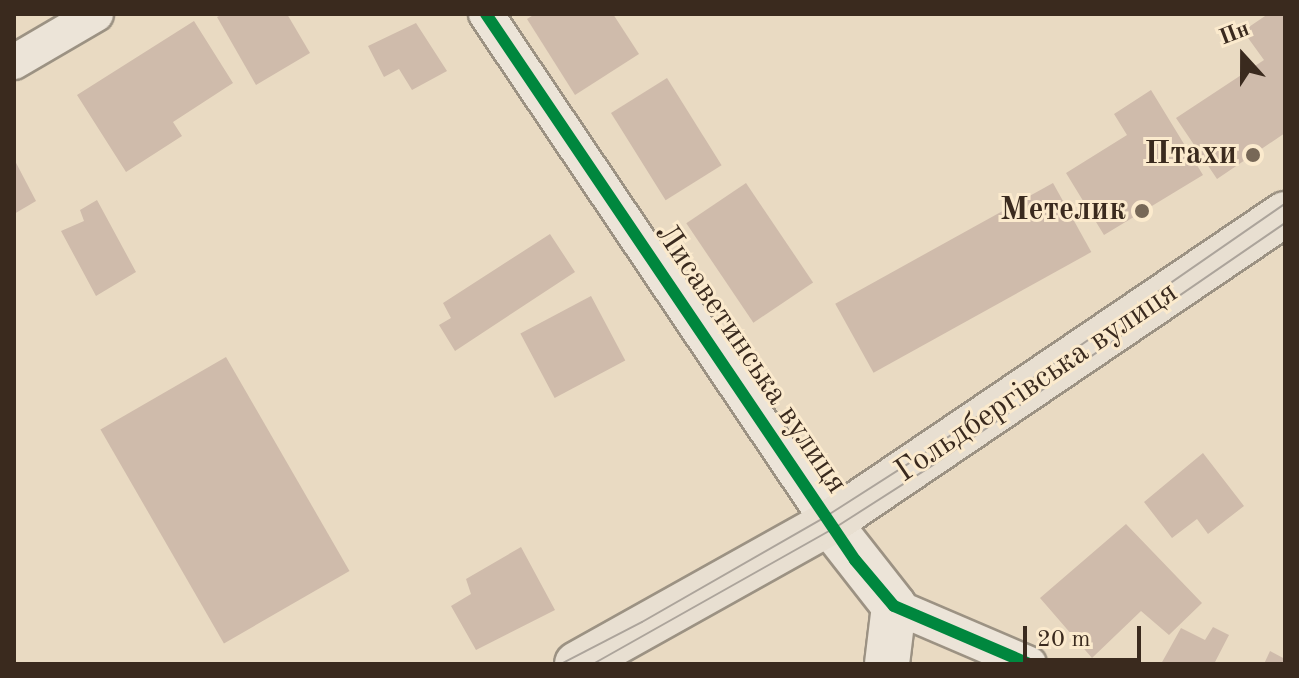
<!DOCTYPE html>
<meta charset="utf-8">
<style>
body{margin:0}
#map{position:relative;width:1299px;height:678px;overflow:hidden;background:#e9dac2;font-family:"Old Standard TT",serif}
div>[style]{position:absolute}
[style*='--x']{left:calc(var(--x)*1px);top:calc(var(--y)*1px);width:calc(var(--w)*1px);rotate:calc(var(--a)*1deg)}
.building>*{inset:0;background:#cfbbab;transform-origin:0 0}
.roads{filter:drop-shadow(2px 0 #9c9283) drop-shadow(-2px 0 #9c9283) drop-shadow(0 2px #9c9283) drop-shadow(0 -2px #9c9283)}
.street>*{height:34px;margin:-17px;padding:0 17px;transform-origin:17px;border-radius:17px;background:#ece4d8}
.secondary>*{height:44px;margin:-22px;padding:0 22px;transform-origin:22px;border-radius:22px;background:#ece4d8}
.primary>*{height:44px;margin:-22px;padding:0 22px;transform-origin:22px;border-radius:22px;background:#e8dfd1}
.tram>*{height:2px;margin:-1px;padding:0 1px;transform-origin:1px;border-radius:1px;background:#aca49b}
.cycleway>*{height:12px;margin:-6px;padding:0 6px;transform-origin:6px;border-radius:6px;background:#00873e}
.dots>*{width:22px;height:22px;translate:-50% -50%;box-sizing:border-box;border:4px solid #fbeacd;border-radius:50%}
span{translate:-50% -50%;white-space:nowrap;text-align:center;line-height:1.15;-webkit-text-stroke:6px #fbeacd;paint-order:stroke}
.poi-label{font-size:32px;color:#3a2a1e;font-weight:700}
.right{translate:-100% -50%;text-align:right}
.street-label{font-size:32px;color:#3a2a1e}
.frame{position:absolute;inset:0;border:16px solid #3a2a1e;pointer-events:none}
.north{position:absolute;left:1203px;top:16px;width:80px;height:80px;-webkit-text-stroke:6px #fbeacd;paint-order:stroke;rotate:339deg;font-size:22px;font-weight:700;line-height:32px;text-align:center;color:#3a2a1e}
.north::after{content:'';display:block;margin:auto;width:28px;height:36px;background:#3a2a1e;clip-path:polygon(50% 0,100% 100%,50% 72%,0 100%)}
.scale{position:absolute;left:1023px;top:626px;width:118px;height:36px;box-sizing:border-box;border:4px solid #3a2a1e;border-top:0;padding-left:10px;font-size:24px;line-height:28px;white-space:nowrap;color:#3a2a1e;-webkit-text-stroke:6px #fbeacd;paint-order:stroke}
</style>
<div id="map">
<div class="building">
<div style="clip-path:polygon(223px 14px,287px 14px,310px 53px,256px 85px,217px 17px)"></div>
<div style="clip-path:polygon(535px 14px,613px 14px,639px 54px,575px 95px,527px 19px)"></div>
<div style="clip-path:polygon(1268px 14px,1285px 14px,1285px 133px,1217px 179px,1176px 118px,1264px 60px,1243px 31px)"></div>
<div style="clip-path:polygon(194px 21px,233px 83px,173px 122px,182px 136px,126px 172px,77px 95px)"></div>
<div style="clip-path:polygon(416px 23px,447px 71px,412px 90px,399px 69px,384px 77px,368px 46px)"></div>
<div style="left:667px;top:78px;width:103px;height:66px;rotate:58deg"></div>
<div style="clip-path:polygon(1151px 90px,1203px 175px,1104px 235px,1066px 173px,1127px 135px,1114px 114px)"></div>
<div style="clip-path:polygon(14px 159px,36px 201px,14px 214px)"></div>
<div style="left:746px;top:183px;width:120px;height:72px;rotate:56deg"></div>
<div style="left:1053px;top:183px;width:79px;height:249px;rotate:61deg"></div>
<div style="clip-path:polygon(97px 200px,136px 272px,96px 296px,61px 231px,84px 221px,80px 210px)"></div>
<div style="clip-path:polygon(550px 234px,575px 272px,455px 351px,439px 325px,451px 318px,443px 303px)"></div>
<div style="left:591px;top:296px;width:73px;height:80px;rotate:62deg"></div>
<div style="left:226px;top:357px;width:247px;height:145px;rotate:60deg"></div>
<div style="clip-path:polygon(1203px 453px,1244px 506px,1208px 534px,1197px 519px,1172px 538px,1144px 502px)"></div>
<div style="clip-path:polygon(1126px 524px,1202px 603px,1169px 635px,1141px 611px,1092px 658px,1040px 598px)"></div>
<div style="clip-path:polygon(521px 547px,555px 610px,476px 650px,451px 606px,471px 594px,466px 579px)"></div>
<div style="clip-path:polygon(1213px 627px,1229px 635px,1214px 664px,1161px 664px,1181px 628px,1205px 640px)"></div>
<div style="clip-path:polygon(1270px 651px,1285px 659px,1285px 664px,1264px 664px)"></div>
</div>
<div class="roads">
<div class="street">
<div style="--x:486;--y:14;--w:614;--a:56.03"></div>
<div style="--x:14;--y:62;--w:95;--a:-30.3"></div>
<div style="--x:894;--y:606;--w:147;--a:23.2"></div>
</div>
<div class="secondary">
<div style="--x:829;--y:523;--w:105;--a:51.9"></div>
<div style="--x:894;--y:606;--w:58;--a:96.9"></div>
</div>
<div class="primary">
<div style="--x:577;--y:664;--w:289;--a:-29.2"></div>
<div style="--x:829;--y:523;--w:551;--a:-34.12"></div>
</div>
</div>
<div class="tram">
<div style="--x:561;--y:664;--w:91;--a:-27.4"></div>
<div style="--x:642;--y:622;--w:211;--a:-29.8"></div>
<div style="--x:825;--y:517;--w:119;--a:-32.6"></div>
<div style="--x:925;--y:453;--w:438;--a:-34.7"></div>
<div style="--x:593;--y:664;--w:275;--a:-29.4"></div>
<div style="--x:833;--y:529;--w:119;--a:-32.6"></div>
<div style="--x:933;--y:465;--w:427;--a:-34.5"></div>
</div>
<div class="cycleway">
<div style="--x:486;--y:14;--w:659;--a:55.95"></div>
<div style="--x:855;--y:560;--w:60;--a:49.7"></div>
<div style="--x:894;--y:606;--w:147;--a:23.2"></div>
</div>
<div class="dots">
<div style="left:1253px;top:155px;background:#776857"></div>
<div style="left:1142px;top:211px;background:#776857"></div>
</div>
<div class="poi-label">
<span class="right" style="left:1237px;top:155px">Птахи</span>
<span class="right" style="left:1126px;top:211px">Метелик</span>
</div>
<div class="street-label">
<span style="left:750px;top:359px;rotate:56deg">Лисаветинська вулиця</span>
<span style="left:1037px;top:383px;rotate:-34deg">Гольдбергівська вулиця</span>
</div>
<div class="frame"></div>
<div class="north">Пн</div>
<div class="scale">20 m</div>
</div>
